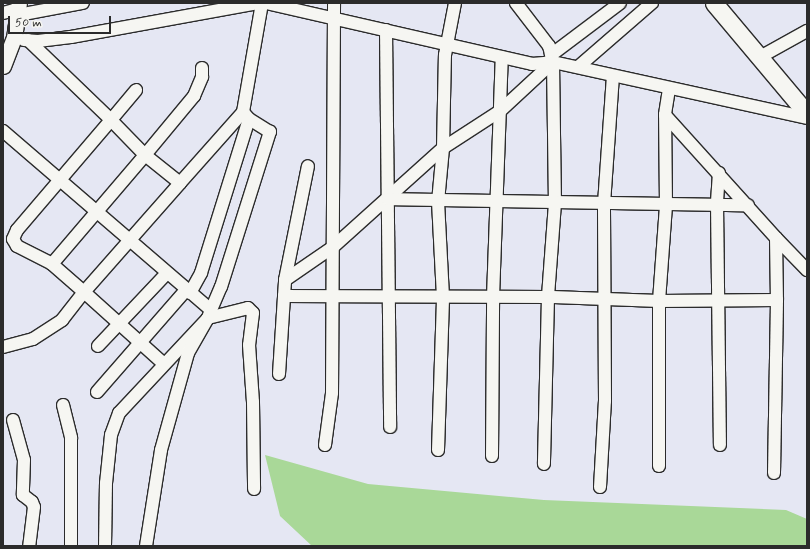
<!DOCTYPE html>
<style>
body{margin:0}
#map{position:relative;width:810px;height:549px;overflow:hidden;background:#e5e7f3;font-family:Mynerve,sans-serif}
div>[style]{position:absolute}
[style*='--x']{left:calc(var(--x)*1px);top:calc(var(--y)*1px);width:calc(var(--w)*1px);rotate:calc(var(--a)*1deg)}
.green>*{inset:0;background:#a9d898}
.roads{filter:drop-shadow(1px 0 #2b2b2b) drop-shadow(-1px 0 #2b2b2b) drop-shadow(0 1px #2b2b2b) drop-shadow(0 -1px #2b2b2b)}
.minor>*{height:12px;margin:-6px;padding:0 6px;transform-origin:6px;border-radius:6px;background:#f6f6f2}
.tertiary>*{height:15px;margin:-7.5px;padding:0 7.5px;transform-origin:7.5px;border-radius:7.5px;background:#f6f6f2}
.secondary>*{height:17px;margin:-8.5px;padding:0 8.5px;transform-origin:8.5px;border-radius:8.5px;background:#f6f6f2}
span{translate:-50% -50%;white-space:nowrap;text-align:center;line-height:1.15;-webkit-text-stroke:3px #f6f6f2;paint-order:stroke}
.frame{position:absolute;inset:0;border:4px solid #2b2b2b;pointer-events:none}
.scale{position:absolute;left:8px;top:16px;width:103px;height:18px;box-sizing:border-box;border:2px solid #2b2b2b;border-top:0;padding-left:5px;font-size:12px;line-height:14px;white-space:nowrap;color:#2b2b2b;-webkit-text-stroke:3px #f6f6f2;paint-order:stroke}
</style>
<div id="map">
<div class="green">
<div style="clip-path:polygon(265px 455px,368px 484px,544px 500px,786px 510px,807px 519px,807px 546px,312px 546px,280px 516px)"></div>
</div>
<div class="roads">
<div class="minor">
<div style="--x:266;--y:3;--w:273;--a:12.9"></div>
<div style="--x:532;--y:64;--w:21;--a:-5"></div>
<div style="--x:516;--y:3;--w:54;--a:52.5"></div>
<div style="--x:549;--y:46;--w:16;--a:76"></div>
<div style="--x:553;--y:62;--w:141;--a:89.2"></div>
<div style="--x:555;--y:203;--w:94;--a:94.3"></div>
<div style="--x:548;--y:297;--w:167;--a:91.4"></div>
<div style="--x:3;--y:13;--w:16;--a:-15"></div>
<div style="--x:18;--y:15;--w:66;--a:-10.5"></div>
<div style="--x:386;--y:30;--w:397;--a:89.4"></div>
<div style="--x:24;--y:40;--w:14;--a:4"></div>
<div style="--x:38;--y:41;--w:33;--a:-7"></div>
<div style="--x:71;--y:37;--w:190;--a:-10.3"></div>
<div style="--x:28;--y:40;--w:115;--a:43.9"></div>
<div style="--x:111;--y:120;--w:145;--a:130.5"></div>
<div style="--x:17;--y:230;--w:10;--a:114"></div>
<div style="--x:13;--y:239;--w:8;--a:60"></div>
<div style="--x:17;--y:246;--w:39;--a:27"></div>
<div style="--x:551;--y:55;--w:86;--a:-37"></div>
<div style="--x:760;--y:57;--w:54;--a:-29"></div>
<div style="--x:578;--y:67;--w:98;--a:-40.9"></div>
<div style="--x:669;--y:89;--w:26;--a:99"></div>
<div style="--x:665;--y:115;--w:166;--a:47.9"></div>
<div style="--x:776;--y:238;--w:62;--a:89.1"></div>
<div style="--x:777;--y:300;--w:118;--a:179.5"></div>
<div style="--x:659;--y:301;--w:111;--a:-177.9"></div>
<div style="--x:548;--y:297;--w:264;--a:-179.8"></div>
<div style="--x:284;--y:296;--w:16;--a:-86"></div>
<div style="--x:285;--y:280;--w:58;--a:-34.5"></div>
<div style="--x:333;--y:247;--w:148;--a:-42"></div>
<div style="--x:443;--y:148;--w:68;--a:-33"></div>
<div style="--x:500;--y:111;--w:72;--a:-42.8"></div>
<div style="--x:553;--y:62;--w:260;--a:12.4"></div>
<div style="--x:3;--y:131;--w:274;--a:40.7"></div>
<div style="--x:211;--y:310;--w:9;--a:111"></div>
<div style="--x:208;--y:318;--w:130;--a:133.1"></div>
<div style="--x:119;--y:413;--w:23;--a:110"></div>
<div style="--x:111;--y:435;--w:48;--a:95.9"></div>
<div style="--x:106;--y:483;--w:63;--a:90.9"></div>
<div style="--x:719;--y:173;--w:31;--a:94"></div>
<div style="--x:717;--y:204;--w:241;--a:89.3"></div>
<div style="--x:180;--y:183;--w:95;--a:-48.4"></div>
<div style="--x:243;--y:112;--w:111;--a:-80.1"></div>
<div style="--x:388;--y:199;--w:360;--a:1"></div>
<div style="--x:776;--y:238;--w:45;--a:45.9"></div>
<div style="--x:285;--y:280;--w:116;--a:-78.6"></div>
<div style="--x:190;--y:293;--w:23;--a:-61"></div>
<div style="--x:201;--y:273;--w:161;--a:-72.7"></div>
<div style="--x:211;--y:310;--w:25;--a:-67"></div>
<div style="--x:221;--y:287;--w:163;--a:-72.5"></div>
<div style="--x:270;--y:132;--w:25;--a:-148"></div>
<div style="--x:249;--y:119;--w:9;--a:-131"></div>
<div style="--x:98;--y:346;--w:100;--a:-46.6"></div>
<div style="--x:3;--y:347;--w:31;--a:-15"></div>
<div style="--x:33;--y:339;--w:35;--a:-33"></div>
<div style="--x:62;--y:320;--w:36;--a:-52"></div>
<div style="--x:84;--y:292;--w:43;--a:-138.8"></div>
<div style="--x:52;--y:264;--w:143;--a:-49.5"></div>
<div style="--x:145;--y:155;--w:49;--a:-134.2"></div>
<div style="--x:111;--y:120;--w:39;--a:-50"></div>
<div style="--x:164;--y:364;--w:108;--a:-138"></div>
<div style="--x:84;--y:292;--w:145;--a:-48.6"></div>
<div style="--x:180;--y:183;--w:45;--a:-141.3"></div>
<div style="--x:145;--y:155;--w:77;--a:-50.3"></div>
<div style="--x:194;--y:96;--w:21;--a:-67"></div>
<div style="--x:202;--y:77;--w:9;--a:-90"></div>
<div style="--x:279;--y:374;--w:78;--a:-86.3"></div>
<div style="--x:97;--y:392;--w:135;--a:-48.9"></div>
<div style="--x:63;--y:405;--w:34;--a:76"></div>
<div style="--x:71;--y:438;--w:108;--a:90"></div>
<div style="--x:13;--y:420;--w:41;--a:74.6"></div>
<div style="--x:24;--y:460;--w:35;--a:92"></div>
<div style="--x:23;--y:495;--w:11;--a:38"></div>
<div style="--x:32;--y:502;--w:5;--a:68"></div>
<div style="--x:34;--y:507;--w:39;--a:97"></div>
<div style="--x:325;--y:445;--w:52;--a:-82.3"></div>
<div style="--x:332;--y:393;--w:390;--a:-89.7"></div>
<div style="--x:438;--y:450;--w:153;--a:-88.1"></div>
<div style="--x:443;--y:297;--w:95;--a:-93"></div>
<div style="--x:438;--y:202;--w:54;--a:-84.7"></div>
<div style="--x:443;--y:148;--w:93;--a:-88.8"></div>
<div style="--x:445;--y:55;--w:53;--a:-79.1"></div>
<div style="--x:492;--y:456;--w:159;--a:-89.6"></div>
<div style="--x:493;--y:297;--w:240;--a:-87.9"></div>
<div style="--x:659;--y:466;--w:165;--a:-90"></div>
<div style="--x:659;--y:301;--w:96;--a:-85.8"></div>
<div style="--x:666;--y:205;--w:90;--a:-90.6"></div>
<div style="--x:774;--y:473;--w:173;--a:-89"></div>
<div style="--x:600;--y:487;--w:86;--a:-86.7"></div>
<div style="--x:605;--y:401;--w:197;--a:-90.3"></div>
<div style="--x:604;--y:204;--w:128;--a:-86"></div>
<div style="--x:146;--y:546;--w:97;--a:-81.1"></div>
<div style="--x:161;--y:450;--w:101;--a:-74.4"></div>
<div style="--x:188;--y:353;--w:40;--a:-60.3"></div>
<div style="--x:208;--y:318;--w:41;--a:-14"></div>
<div style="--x:248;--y:308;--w:7;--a:45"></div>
<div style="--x:253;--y:313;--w:32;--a:97"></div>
<div style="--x:249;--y:345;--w:57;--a:86"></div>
<div style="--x:253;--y:402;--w:87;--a:89.3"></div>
</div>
<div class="tertiary">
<div style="--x:3;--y:66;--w:30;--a:-69"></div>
<div style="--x:14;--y:38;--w:35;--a:-82"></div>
</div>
<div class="secondary">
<div style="--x:714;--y:3;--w:145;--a:50"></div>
</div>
</div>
<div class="frame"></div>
<div class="scale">50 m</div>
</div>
